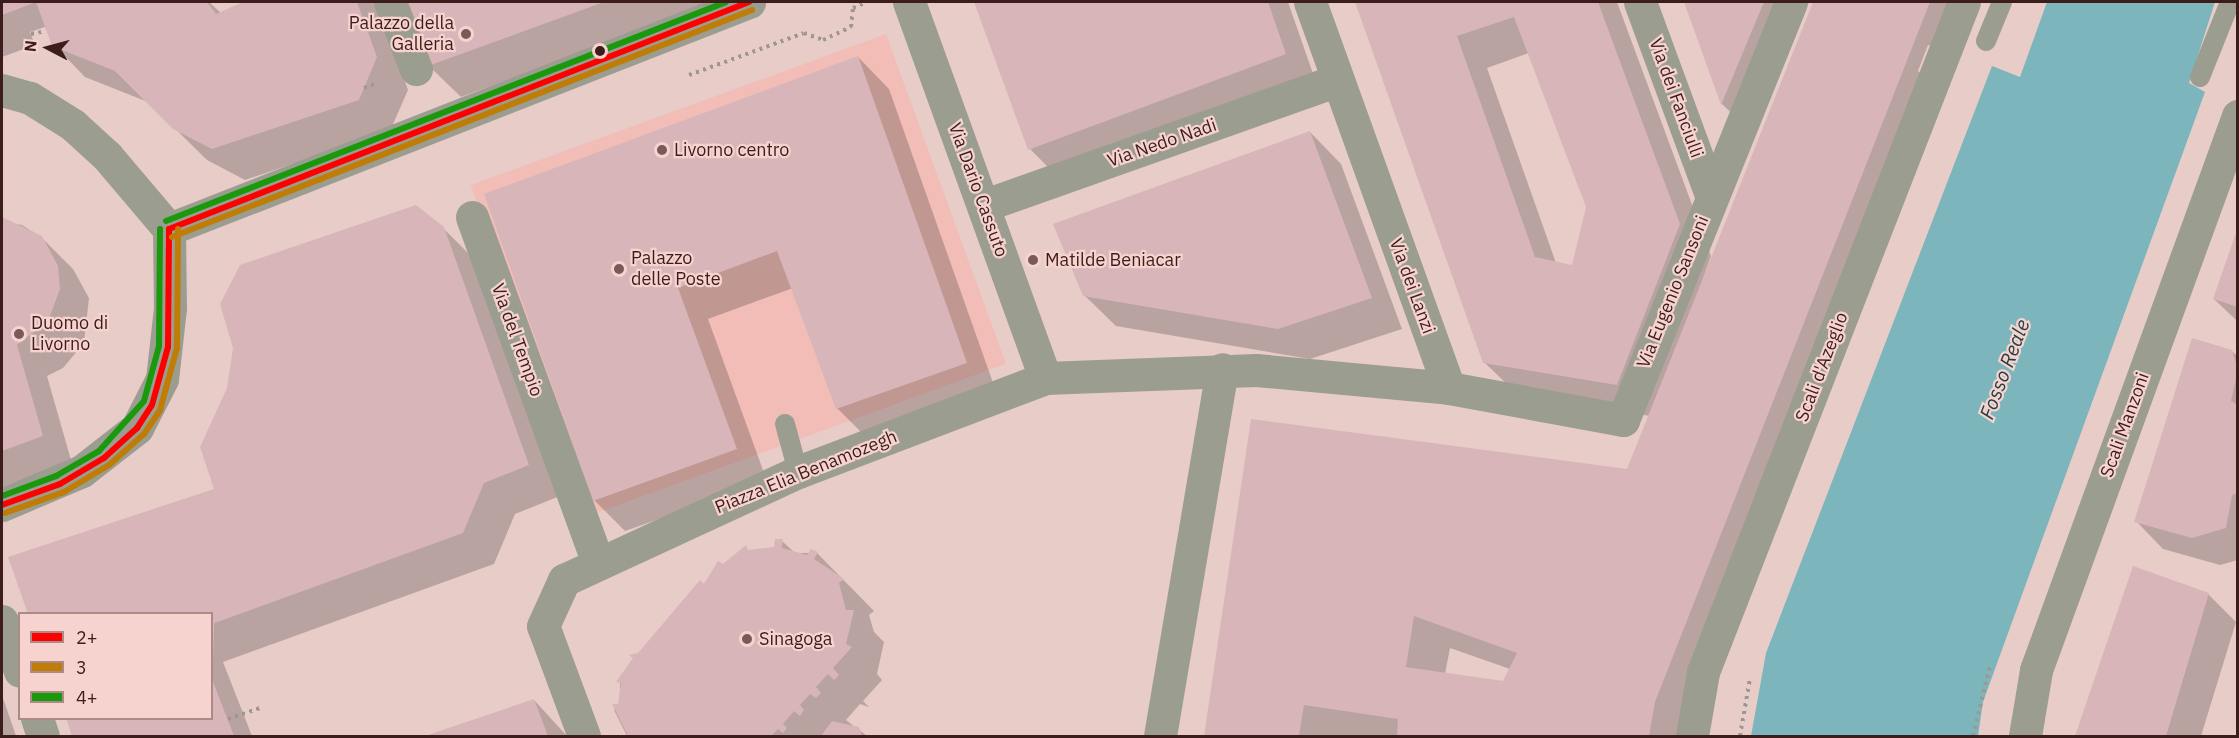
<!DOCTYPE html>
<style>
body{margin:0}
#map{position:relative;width:2239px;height:738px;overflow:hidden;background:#e8ccc8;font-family:"IBM Plex Sans",sans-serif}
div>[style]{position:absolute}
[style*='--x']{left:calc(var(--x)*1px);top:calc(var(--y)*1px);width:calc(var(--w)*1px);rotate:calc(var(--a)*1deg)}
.built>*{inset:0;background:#f2bdb7;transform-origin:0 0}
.water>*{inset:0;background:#7cb5bb}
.shadow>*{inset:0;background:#0003}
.building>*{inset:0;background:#d8b5b9}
.path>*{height:4px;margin-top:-2px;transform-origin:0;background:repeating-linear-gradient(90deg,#9f978f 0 3px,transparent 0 7.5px)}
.lane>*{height:20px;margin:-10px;padding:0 10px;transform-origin:10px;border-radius:10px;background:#9c9d91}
.street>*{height:33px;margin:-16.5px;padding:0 16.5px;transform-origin:16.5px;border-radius:16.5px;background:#9c9d91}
.bus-1>*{height:6px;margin:-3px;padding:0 3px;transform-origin:3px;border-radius:3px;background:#f00}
.bus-2>*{height:6px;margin:-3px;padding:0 3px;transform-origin:3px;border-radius:3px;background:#bf7d08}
.bus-3>*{height:6px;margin:-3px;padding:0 3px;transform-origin:3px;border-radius:3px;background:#1b990c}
.dots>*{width:16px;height:16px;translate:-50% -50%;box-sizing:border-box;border:3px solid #f6d3cf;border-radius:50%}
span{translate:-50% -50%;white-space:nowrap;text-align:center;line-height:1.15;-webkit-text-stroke:4.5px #f6d3cf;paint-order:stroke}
.poi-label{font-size:18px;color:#3d1d1b}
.right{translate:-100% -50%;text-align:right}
.left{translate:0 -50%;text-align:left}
.street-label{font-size:18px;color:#3d1d1b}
.water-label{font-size:20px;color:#234144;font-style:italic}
.frame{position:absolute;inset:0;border:3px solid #3d1d1b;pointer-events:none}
.legend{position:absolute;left:18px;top:612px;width:195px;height:108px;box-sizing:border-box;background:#f6d3cf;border:2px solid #ac8a87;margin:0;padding:8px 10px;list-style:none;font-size:18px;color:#3d1d1b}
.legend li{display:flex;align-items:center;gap:12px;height:30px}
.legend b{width:30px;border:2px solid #ac8a87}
.north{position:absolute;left:18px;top:18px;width:60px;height:60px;-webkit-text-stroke:4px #f6d3cf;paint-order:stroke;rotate:276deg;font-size:16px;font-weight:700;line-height:24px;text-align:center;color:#3d1d1b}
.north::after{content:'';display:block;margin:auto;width:21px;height:27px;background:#3d1d1b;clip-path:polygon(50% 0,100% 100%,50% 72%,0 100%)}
</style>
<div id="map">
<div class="built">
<div style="left:886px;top:34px;width:351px;height:442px;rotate:70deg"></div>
</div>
<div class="water">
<div style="clip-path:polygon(2047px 2px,2215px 2px,2189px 83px,2205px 92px,1983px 702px,1978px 736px,1751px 736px,1766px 653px,1992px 66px,2020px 77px)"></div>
</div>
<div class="shadow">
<div style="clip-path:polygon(2px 2px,209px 2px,221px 13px,245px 2px,377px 2px,408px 90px,390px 131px,245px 180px,207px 160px,148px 102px,85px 77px,54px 45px,48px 26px,30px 32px,35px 45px,2px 57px)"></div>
<div style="clip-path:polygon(406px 2px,721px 2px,461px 97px,429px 66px)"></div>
<div style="clip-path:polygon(975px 2px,1288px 2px,1317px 85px,1061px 180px,1030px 149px)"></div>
<div style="clip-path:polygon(evenodd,1357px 2px,1617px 2px,1711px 256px,1683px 335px,1818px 2px,1967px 2px,1947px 53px,1928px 45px,1918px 71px,1934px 87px,1685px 736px,1206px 736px,1253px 420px,1627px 471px,1650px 416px,1516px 393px,1484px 362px,1357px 2px,1529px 53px,1588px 207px,1573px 266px,1556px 263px,1487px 68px,1529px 53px,1357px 2px,1450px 648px,1510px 669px,1504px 683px,1445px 674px,1450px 648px)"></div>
<div style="clip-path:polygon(1686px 2px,1809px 2px,1753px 134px,1722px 104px)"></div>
<div style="clip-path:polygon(858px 57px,889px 89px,997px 394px,869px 440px,837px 408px,793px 288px,708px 319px,767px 481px,625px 531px,594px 500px,486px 195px)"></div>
<div style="clip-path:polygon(1310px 132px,1341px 164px,1402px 329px,1310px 359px,1116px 326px,1084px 295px)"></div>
<div style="clip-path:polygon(2px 222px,22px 225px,41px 237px,73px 269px,89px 298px,84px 343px,63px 368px,47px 376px,73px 467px,2px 492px)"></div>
<div style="clip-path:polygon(443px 228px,475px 260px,560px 496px,515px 514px,494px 564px,223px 662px,252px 736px,73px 736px,67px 718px,212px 718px,216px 490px)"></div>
<div style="clip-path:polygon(2238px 234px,2238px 322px,2214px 299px)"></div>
<div style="clip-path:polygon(2232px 351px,2238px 357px,2238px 560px,2220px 565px,2163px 549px,2136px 521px)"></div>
<div style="clip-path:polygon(782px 541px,795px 553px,817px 553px,874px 611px,869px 615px,874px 632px,884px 642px,877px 674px,882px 680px,863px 701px,869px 707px,860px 704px,846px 720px,867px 736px,627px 736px,614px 710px,620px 706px,620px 677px,745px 547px,750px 552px,775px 548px)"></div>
<div style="clip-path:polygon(2134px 568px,2208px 594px,2236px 622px,2201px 736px,2076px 736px)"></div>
<div style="clip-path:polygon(2px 695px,16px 736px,2px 736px)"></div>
<div style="clip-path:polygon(534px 700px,567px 736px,429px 736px)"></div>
</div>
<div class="building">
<div style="clip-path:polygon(2px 2px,207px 2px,216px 14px,243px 2px,357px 2px,377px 57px,359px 100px,212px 149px,173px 129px,115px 71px,52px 46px,36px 2px,2px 15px)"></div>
<div style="clip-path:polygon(404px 2px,604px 2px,428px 66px)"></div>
<div style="clip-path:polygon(974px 2px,1268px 2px,1286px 54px,1028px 150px)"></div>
<div style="clip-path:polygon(evenodd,1355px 2px,1598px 2px,1680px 224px,1617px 385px,1483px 363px,1355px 2px,1514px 17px,1586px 207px,1572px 265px,1535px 257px,1457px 36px,1514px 17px)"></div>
<div style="clip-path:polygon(1684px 2px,1764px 2px,1721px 105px)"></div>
<div style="clip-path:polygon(evenodd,1813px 2px,1930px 2px,1655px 702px,1649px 736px,1397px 736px,1398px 719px,1304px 705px,1299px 736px,1204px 736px,1251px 419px,1627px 469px,1813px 2px,1414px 616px,1517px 653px,1503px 681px,1406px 667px,1414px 616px)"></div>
<div style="clip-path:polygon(858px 56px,967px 363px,836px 409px,777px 251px,678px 288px,737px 449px,593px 501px,484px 194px)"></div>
<div style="clip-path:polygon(1310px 131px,1372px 298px,1278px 329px,1083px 296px,1053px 224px)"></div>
<div style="clip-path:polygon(416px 205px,444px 227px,529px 465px,484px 483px,463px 533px,212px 624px,212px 614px,28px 614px,8px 557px,214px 489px,200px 447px,227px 388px,233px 348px,220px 304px,240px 265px)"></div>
<div style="clip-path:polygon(2px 217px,42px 236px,58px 266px,60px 289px,48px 321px,17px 345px,43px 436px,2px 451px)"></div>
<div style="clip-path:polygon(2237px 230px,2238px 230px,2238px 307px,2213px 299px)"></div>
<div style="clip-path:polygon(2192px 338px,2232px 350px,2238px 370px,2231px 401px,2238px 405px,2238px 493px,2232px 495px,2226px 528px,2192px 538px,2134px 522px)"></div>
<div style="clip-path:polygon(775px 539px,783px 539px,782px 548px,807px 555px,811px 549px,818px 552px,814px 559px,844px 579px,839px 583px,846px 610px,854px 610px,846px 644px,852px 647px,833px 668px,839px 675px,834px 680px,828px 674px,816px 687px,821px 693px,816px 698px,810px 694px,800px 705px,804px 710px,800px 716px,794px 711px,783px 724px,787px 728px,783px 733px,778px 729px,771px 736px,628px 736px,612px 704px,618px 704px,621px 683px,616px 682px,633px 658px,629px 655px,638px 653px,700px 580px,704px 584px,718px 561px,723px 564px,746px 545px,748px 550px,774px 547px)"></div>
<div style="clip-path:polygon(2133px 566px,2209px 593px,2166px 736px,2075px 736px)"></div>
<div style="clip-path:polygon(212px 679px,234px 736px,72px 736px,66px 718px,212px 718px)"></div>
<div style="clip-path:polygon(534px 699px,548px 736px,425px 736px)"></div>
<div style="clip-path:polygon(832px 721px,859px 727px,862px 736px,821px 736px)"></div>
</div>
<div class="path">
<div style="--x:31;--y:34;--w:15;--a:-11"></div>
<div style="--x:689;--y:75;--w:122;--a:-20.1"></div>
<div style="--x:804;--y:33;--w:20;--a:20"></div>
<div style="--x:823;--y:40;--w:31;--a:-25"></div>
<div style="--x:851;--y:27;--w:19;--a:-84"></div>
<div style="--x:853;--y:8;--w:13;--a:-23"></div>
<div style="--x:364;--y:88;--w:14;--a:-21"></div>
<div style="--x:228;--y:719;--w:34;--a:-19"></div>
<div style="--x:1740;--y:736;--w:59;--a:-80.2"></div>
<div style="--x:1973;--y:736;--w:73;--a:-76.5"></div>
</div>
<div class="lane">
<div style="--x:1986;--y:41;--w:42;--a:-67.7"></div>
<div style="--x:2200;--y:77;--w:81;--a:-68.2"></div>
<div style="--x:785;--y:424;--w:50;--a:74.8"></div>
</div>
<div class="street">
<div style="--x:390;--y:2;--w:72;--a:68.8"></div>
<div style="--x:909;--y:2;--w:400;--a:70.1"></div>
<div style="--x:1310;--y:2;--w:410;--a:70.2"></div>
<div style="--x:1640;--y:2;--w:206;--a:69.8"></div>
<div style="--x:2;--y:90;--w:29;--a:16"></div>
<div style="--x:30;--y:98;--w:51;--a:32.1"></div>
<div style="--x:73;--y:125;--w:46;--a:42.4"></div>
<div style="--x:107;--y:156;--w:96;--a:49.7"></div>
<div style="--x:169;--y:229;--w:79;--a:89.3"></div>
<div style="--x:170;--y:308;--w:71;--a:96.4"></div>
<div style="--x:162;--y:379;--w:55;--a:117"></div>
<div style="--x:137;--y:428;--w:70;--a:142"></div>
<div style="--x:82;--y:471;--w:87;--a:157"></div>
<div style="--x:985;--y:205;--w:374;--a:-19.5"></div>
<div style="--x:472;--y:217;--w:366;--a:70"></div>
<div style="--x:169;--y:229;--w:623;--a:-21.37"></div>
<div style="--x:2;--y:621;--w:53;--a:70.2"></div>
<div style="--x:37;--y:718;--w:19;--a:72"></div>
<div style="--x:584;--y:736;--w:117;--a:-110.4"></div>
<div style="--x:543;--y:626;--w:51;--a:-65.5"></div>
<div style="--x:564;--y:580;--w:258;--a:-24.8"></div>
<div style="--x:798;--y:472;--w:264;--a:-20.8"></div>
<div style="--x:1045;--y:378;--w:211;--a:-2.2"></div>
<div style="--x:1256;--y:370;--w:194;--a:5.3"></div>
<div style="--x:1449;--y:388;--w:177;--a:10.4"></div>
<div style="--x:1623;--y:420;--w:450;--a:-68.1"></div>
<div style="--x:1160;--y:736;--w:372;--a:-80.4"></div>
<div style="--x:1692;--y:736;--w:65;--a:-80.2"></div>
<div style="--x:1703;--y:672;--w:719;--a:-68.72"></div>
<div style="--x:2025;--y:736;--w:67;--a:-80.5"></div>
<div style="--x:2036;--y:670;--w:590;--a:-69.97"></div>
</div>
<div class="bus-1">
<div style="--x:169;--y:229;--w:623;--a:-21.37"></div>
<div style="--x:2;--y:505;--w:62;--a:-19.9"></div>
<div style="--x:60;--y:484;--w:51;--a:-30.6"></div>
<div style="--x:104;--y:458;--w:45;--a:-42.3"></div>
<div style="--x:137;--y:428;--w:27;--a:-57"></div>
<div style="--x:152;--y:405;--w:60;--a:-74.6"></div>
<div style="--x:168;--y:347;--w:118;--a:-89.5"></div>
</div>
<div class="bus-2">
<div style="--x:172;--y:237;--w:623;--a:-21.37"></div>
<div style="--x:5;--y:513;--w:63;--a:-19.6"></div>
<div style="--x:64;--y:492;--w:52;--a:-31"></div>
<div style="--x:109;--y:465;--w:47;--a:-41.5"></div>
<div style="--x:144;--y:434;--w:29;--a:-56"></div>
<div style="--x:160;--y:410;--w:64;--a:-74.7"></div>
<div style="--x:177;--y:348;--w:119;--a:-89.5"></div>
</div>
<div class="bus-3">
<div style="--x:166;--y:221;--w:601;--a:-21.36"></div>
<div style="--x:2;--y:496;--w:58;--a:-20.3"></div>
<div style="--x:56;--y:476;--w:50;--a:-30.2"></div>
<div style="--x:99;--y:451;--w:67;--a:-48"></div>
<div style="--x:144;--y:401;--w:57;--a:-74.7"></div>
<div style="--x:159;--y:346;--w:117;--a:-89.5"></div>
</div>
<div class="dots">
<div style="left:466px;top:34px;background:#795a58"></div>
<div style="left:600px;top:51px;background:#3d1d1b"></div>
<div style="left:662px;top:150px;background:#795a58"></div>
<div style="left:1033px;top:260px;background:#795a58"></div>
<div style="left:619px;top:269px;background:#795a58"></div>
<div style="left:19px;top:334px;background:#795a58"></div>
<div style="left:747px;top:639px;background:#795a58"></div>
</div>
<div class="poi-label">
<span class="right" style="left:454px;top:34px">Palazzo della<br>Galleria</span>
<span class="left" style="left:674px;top:150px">Livorno centro</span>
<span class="left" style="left:631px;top:269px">Palazzo<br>delle Poste</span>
<span class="left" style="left:1045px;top:260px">Matilde Beniacar</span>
<span class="left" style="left:31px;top:334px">Duomo di<br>Livorno</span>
<span class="left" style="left:759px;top:639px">Sinagoga</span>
</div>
<div class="street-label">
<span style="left:1676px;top:98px;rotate:70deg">Via dei Fanciulli</span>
<span style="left:1162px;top:143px;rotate:-19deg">Via Nedo Nadi</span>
<span style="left:978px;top:190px;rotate:70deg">Via Dario Cassuto</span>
<span style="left:1412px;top:286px;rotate:70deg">Via dei Lanzi</span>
<span style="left:1673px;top:292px;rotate:-68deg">Via Eugenio Sansoni</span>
<span style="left:517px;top:340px;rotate:70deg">Via del Tempio</span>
<span style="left:1822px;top:367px;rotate:-69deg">Scali d'Azeglio</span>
<span style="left:2125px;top:425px;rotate:-70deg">Scali Manzoni</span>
<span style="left:806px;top:472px;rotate:-22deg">Piazza Elia Benamozegh</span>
</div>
<div class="water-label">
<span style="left:2004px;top:369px;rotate:-69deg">Fosso Reale</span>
</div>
<div class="frame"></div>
<ul class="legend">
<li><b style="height:8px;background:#f00"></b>2+</li>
<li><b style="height:8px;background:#bf7d08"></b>3</li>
<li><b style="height:8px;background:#1b990c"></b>4+</li>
</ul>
<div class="north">N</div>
</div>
